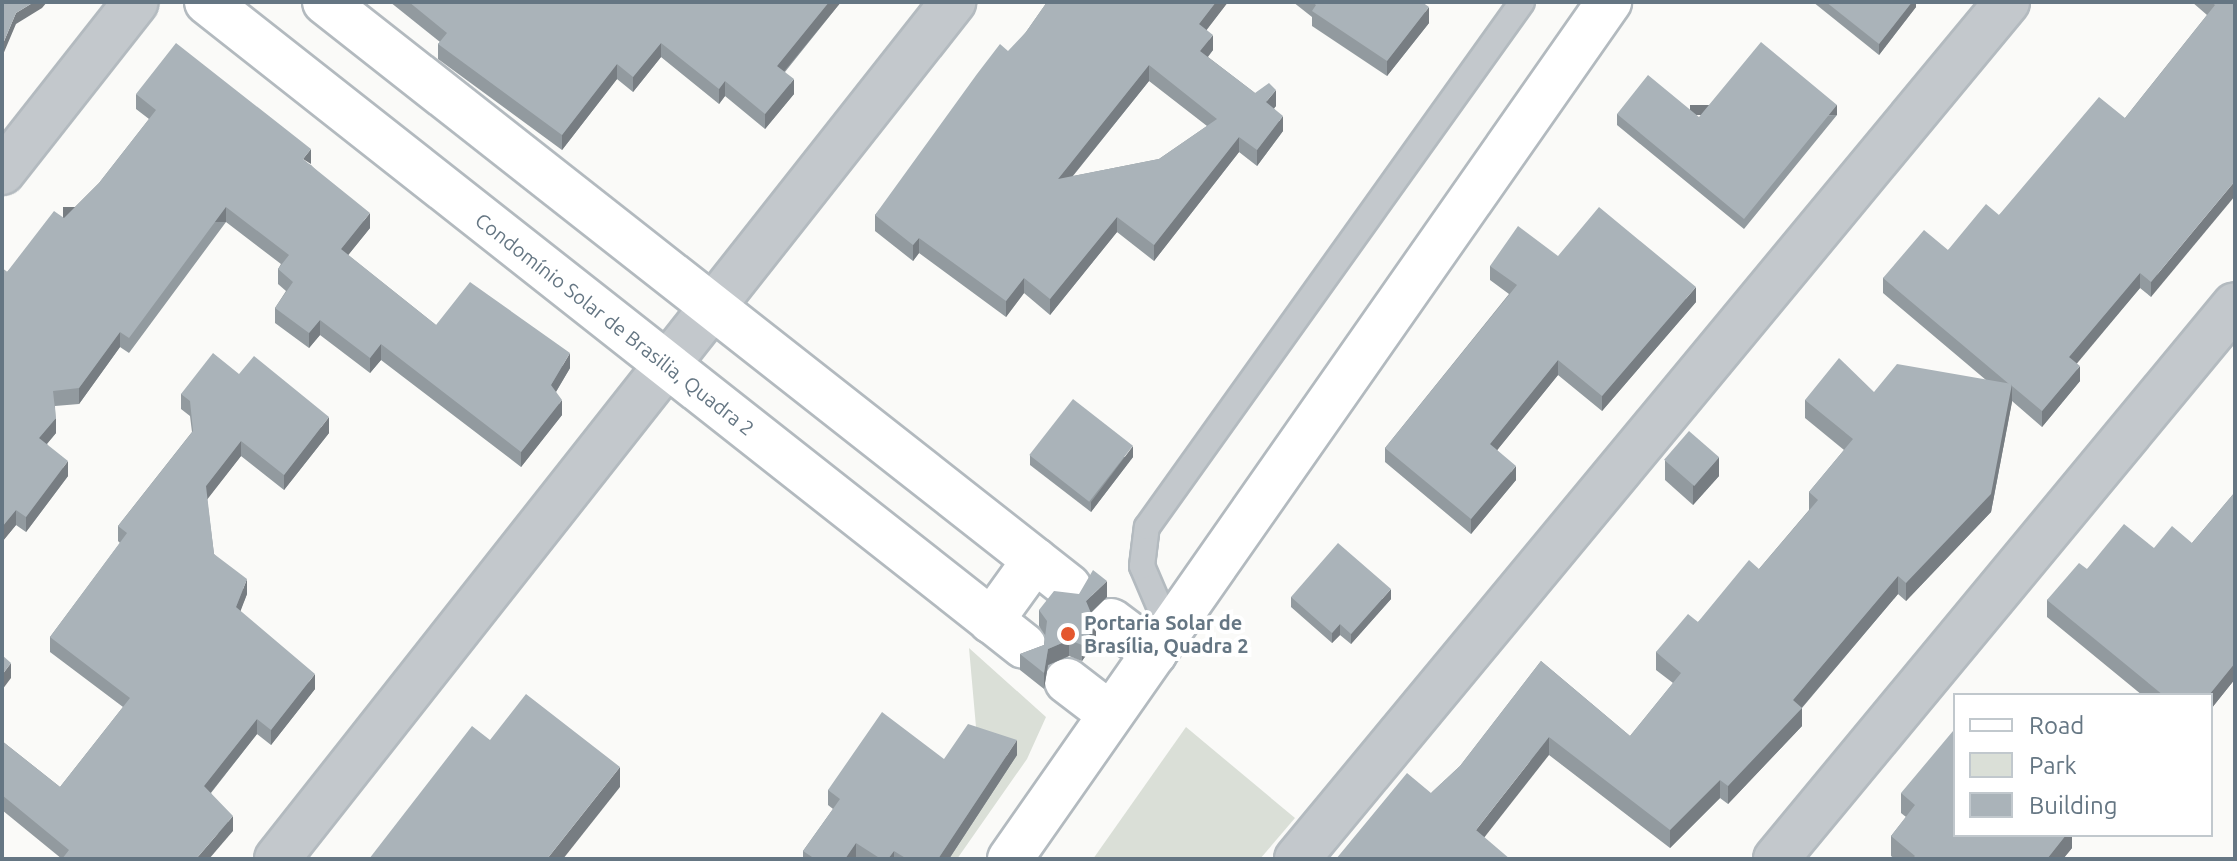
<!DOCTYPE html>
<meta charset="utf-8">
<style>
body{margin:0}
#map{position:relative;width:2237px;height:861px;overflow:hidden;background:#fafaf8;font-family:Ubuntu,sans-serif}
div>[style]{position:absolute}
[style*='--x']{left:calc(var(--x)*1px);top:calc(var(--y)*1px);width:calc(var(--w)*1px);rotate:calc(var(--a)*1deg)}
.green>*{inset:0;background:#dadfd7}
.roads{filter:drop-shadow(2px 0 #b3babf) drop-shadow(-2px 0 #b3babf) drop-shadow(0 2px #b3babf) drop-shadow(0 -2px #b3babf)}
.lane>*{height:24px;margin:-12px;padding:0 12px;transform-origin:12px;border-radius:12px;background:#c3c8cc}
.street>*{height:44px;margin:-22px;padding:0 22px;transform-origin:22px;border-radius:22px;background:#c3c8cc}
.secondary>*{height:44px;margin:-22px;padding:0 22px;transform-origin:22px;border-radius:22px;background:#fff}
.wall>*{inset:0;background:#929a9f}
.shaded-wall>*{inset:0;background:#777d82;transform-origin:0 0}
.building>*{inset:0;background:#aab3b9;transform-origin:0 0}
.dots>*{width:22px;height:22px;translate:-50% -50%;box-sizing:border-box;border:4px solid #fff;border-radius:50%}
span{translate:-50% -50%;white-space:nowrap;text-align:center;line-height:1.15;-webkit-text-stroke:8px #fff;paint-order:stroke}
.street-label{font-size:20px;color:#657683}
.poi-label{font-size:20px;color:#657683;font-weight:700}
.left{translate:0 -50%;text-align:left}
.frame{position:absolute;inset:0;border:4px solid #657683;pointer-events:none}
.legend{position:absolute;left:1953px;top:693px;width:260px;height:144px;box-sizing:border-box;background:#fff;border:2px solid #c1c8cd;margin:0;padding:10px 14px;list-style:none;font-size:24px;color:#657683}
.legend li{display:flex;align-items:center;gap:16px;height:40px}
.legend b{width:40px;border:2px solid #c1c8cd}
</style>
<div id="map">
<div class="green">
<div style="clip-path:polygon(969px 648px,1046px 717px,1027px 759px,957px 859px,882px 859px,976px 727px)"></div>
<div style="clip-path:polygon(1186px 727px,1295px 818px,1260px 859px,1093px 859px)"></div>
</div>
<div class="roads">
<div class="lane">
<div style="--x:1168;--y:627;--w:66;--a:-113.1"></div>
<div style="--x:1142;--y:566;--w:39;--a:-83"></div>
<div style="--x:1147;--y:527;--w:645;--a:-54.46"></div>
</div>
<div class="street">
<div style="--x:2;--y:172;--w:216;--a:-51.8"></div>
<div style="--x:277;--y:859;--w:1092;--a:-51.73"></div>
<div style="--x:1297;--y:859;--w:1113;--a:-50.36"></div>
<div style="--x:1776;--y:859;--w:719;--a:-50.36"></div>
</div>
<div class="secondary">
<div style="--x:207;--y:2;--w:1040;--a:38.25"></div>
<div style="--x:325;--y:2;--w:946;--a:38.18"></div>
<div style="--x:991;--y:621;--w:75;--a:-54.2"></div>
<div style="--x:1111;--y:621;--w:54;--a:36.7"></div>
<div style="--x:1067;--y:681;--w:54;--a:37.5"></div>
<div style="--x:1010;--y:859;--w:1046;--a:-55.05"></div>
</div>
</div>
<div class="wall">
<div style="clip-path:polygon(390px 2px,841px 2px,785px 72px,794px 94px,765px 129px,725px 96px,719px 104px,661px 57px,633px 92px,617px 79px,562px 150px,438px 59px,438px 44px,440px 42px)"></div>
<div style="clip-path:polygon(evenodd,1047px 2px,1228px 2px,1206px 30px,1213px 50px,1208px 57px,1255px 93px,1276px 106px,1274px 108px,1283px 131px,1257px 166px,1239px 152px,1154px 261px,1117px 232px,1050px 315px,1024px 293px,1006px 317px,919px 253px,913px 261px,875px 231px,875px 215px,1026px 32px,1047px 2px,1149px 81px,1207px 126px,1159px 159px,1073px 176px,1149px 81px)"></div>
<div style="clip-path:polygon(1293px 2px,1422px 2px,1429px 23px,1387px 76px,1312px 26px,1312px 17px)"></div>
<div style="clip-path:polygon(1813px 2px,1916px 2px,1916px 7px,1879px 55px)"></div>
<div style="clip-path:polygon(2192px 2px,2235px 2px,2151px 297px,2140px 288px,2076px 363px,2080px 381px,2042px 427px,2012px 401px,1991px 512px,1906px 601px,1898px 594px,1802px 708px,1802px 726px,1728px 804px,1720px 798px,1670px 848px,1549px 755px,1431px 793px,1460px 766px,1541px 661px,1630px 736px,1673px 683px,1656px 670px,1656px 652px,1698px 622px,1759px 569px,1809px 510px,1809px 492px,1844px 450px,1805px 418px,1805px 400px,1986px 380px,1883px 293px,1883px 278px,1948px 250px,1999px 215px,2125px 118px,2207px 15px)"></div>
<div style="clip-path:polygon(136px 94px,311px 165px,370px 228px,348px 255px,436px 325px,570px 368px,556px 392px,562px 415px,521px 467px,381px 360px,370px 373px,320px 335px,309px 348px,275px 323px,275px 308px,286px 291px,278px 284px,278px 269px,281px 264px,226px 222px,129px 353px,120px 347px,79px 404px,55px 406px,56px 433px,47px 444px,68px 476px,26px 532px,16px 525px,2px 542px,2px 268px,7px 272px,64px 218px,99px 183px,149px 119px,136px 109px)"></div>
<div style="clip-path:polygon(1617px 114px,1699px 117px,1837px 115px,1744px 229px,1617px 125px)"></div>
<div style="clip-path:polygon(1558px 256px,1696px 302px,1602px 411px,1558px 375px,1497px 450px,1516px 480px,1471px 534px,1385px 462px,1385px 448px,1509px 294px,1490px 280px,1490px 266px)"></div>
<div style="clip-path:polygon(239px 374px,329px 433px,284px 490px,241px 456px,207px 499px,214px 554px,247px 594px,240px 611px,315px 689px,271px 745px,257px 734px,211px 793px,233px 831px,62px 859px,2px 810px,2px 741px,60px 787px,123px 707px,50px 652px,50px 637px,120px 543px,118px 541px,118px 526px,192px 432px,190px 416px,181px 409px,181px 394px)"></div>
<div style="clip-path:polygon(1030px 455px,1133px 457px,1091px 512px,1030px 465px)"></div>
<div style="clip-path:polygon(1665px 460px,1719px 476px,1693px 505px,1665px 480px)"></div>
<div style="clip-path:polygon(2235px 492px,2235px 679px,2211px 709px,2211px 695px,2142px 695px,2047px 617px,2047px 600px,2087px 569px,2154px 548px,2192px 543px)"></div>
<div style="clip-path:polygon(1107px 597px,1091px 613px,1096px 641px,1082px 661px,1069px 656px,1048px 665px,1044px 689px,1020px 670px,1020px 654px,1044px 645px,1045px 635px,1039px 626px,1039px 610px)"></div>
<div style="clip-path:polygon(1291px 597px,1391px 599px,1351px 644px,1340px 635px,1332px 643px,1291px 607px)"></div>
<div style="clip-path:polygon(1017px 755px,949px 859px,803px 859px,803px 851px,833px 809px,828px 805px,828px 790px,944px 759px)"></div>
<div style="clip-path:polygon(1901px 793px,2072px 835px,2072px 848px,2063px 859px,1895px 859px,1891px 856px,1891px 836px,1906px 817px,1901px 813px)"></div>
</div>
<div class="shaded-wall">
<div style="clip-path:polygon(34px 2px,47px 2px,42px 8px,16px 24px,2px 57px,2px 46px,16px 13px)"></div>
<div style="clip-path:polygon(829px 2px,841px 2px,777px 80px,777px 66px)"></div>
<div style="clip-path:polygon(1216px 2px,1228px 2px,1199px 40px,1199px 24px)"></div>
<div style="clip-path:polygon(1912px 2px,1916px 2px,1916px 7px,1879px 55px,1879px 44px)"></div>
<div style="clip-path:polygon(1429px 7px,1429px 23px,1387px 76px,1387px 61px)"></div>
<div style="clip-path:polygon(1213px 35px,1213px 50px,1200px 66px,1200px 51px)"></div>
<div style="clip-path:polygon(661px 43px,661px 57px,633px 92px,633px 77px)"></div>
<div style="clip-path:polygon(617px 64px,617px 79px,562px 150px,562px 135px)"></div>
<div style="clip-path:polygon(1149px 65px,1149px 81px,1058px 194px,1058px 179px)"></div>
<div style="clip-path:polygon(794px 79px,794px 94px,765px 129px,765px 114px)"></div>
<div style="clip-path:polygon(725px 81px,725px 96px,719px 104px,719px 89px)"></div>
<div style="clip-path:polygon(1276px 90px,1276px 106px,1266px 118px,1266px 102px)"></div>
<div style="left:1837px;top:105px;width:10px;height:147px;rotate:90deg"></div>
<div style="clip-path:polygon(1283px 116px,1283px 131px,1257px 166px,1257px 150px)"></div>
<div style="clip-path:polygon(1239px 137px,1239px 152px,1154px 261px,1154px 245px)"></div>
<div style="clip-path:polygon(311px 149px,311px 164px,303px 159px)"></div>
<div style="clip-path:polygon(2235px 181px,2235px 196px,2151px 297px,2151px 282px)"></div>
<div style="left:226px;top:207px;width:15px;height:163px;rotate:90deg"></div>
<div style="clip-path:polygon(370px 213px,370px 228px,341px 264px,341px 249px)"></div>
<div style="clip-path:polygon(1117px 217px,1117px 232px,1050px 315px,1050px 299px)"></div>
<div style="clip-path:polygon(919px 238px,919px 253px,913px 261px,913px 245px)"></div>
<div style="clip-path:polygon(2140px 273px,2140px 288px,2069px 373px,2069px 357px)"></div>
<div style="clip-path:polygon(1024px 278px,1024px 293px,1006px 317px,1006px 301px)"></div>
<div style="clip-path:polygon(1696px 287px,1696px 302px,1602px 411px,1602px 396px)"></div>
<div style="clip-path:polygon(320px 320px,320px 335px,309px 348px,309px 333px)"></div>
<div style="clip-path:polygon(120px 332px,120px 347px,79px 404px,79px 388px)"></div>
<div style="clip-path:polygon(381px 344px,381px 360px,370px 373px,370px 358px)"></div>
<div style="clip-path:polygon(570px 353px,570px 368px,551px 400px,551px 385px)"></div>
<div style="clip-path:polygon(1558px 360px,1558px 375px,1490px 459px,1490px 444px)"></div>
<div style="clip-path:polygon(2080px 366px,2080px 381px,2042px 427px,2042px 411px)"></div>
<div style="clip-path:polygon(2012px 384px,2012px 402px,1991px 512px,1906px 601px,1906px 583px)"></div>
<div style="clip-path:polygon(562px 400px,562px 415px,521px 467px,521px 452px)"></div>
<div style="clip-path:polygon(329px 417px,329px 433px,284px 490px,284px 475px)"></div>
<div style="clip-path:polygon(56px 418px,56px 433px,39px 453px,39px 438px)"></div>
<div style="clip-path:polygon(241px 441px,241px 456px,206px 501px,206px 486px)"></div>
<div style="clip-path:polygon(1133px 446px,1133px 457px,1091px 512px,1091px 502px)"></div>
<div style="clip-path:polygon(1719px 457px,1719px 476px,1693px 505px,1693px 486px)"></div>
<div style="clip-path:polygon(68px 461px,68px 476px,26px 532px,26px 517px)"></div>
<div style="clip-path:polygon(1516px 466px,1516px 480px,1471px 534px,1471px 519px)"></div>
<div style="clip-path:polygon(16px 510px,16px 525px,2px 542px,2px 527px)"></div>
<div style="clip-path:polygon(1898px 576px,1898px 594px,1798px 712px,1802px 708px,1802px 726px,1728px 804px,1728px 786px,1793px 700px)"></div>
<div style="clip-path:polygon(247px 579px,247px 594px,236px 623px,236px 607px)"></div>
<div style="clip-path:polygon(1107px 581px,1107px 597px,1086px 617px,1086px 601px)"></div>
<div style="clip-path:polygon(1391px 589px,1391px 599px,1351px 644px,1351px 634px)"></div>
<div style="clip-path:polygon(1340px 624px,1340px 635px,1332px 643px,1332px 633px)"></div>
<div style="clip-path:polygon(1096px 625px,1096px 641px,1082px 661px,1082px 645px)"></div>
<div style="clip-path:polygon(1069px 640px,1069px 656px,1048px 665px,1044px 689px,1044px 673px,1048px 649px)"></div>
<div style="clip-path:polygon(11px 663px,11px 678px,2px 690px,2px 675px)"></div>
<div style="clip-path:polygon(2235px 663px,2235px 679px,2211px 709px,2211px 695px,2209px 695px)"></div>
<div style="clip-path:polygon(315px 674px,315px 689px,271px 745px,271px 730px)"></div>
<div style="clip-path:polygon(257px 719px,257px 734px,204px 801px,204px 786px)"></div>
<div style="clip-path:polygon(1549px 737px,1549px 755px,1476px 848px,1476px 830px)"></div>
<div style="clip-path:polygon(1017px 740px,1017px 755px,949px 859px,938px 859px)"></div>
<div style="clip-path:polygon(620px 767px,620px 787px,563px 859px,547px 859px)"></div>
<div style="clip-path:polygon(1720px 780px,1720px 798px,1670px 848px,1670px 830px)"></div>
<div style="clip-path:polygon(233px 816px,233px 831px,209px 859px,196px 859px)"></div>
<div style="clip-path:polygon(2066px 835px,2072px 835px,2072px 848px,2063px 859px,2047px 859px)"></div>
<div style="clip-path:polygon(856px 843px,856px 858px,845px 859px)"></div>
<div style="clip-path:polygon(894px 851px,894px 859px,888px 859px)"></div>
</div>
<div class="building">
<div style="clip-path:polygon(2px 2px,34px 2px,16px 13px,2px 46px)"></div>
<div style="clip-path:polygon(409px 2px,829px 2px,777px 66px,794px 79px,765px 114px,725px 81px,719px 89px,661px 43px,633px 77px,617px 64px,562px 135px,438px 44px,447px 33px)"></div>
<div style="clip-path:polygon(evenodd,1047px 2px,1216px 2px,1199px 24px,1213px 35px,1200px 51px,1255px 93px,1269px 83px,1276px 90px,1266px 102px,1283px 116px,1257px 150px,1239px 137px,1154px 245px,1117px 217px,1050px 299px,1024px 278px,1006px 301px,919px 238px,913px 245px,875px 215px,977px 74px,1000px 44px,1008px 51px,1026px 32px,1047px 2px,1149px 65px,1217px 119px,1159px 159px,1058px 179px,1149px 65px)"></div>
<div style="clip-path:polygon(1312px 2px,1422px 2px,1429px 7px,1387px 61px,1312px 11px,1316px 5px)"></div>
<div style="clip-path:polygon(1826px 2px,1912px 2px,1879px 44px)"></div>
<div style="clip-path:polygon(2211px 2px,2235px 2px,2235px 181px,2151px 282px,2140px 273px,2069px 357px,2080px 366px,2042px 411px,2012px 386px,2012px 384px,2009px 384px,1883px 278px,1924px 230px,1948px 250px,1986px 204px,1999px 215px,2099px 97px,2125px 118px,2215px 5px)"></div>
<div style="clip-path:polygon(1761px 42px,1837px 105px,1744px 219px,1617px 114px,1648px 75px,1699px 117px)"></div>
<div style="clip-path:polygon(176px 43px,311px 149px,303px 159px,370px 213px,341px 249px,436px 325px,470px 282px,570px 353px,551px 385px,562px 400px,521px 452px,381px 344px,370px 358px,320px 320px,309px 333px,275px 308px,293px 282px,278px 269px,289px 255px,226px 207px,129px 338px,120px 332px,79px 388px,53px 391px,56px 418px,39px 438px,68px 461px,26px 517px,16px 510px,2px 527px,2px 268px,7px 272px,54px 211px,64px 218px,99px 183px,156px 110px,136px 94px)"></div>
<div style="clip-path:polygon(1599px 207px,1696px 287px,1602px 396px,1558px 360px,1490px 444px,1516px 466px,1471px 519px,1385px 448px,1517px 285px,1490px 266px,1518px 226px,1558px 256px)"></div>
<div style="clip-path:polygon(213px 353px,239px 374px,254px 356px,329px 417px,284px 475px,241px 441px,206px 486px,214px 554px,247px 579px,236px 607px,315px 674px,271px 730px,257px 719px,204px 786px,233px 816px,196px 859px,62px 859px,69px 850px,2px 795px,2px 741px,60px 787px,130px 698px,50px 637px,127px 533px,118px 526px,193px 431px,190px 401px,181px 394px)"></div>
<div style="clip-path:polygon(1839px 358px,1874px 392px,1897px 364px,2012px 384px,1991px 494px,1906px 583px,1898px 576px,1793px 700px,1802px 708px,1728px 786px,1720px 780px,1670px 830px,1549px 737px,1476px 830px,1510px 859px,1336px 859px,1407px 773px,1431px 793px,1460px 766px,1541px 661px,1630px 736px,1681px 673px,1656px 652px,1688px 614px,1698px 622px,1749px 560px,1759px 569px,1818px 500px,1809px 492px,1853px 439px,1805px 400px)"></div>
<div style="left:1073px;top:399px;width:76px;height:71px;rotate:38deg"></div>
<div style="left:1689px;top:431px;width:40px;height:38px;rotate:41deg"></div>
<div style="clip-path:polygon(2235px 492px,2235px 663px,2209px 695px,2163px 695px,2047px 600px,2079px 563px,2087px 569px,2124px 524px,2154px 548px,2172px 526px,2192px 543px)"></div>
<div style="clip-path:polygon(1338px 543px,1391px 589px,1351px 634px,1340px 624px,1332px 633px,1291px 597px)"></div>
<div style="clip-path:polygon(1093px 570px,1107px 581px,1086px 601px,1096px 625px,1082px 645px,1069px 640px,1048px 649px,1044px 673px,1020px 654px,1044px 645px,1047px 621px,1039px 610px,1054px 591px,1079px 594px)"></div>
<div style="clip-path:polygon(2px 655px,11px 663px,2px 675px)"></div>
<div style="clip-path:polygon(526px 694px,620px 767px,547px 859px,369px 859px,472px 726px,490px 740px)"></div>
<div style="clip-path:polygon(882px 712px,944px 759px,968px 724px,1017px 740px,938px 859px,907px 859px,894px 851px,888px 859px,881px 859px,856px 843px,845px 859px,815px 859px,803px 851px,840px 799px,828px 790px)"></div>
<div style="clip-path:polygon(1953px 731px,1955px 732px,1955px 835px,2066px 835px,2047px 859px,1912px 859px,1915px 856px,1891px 836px,1915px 805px,1901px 793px)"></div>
</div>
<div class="dots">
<div style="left:1068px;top:634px;background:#e4572e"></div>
</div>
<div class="street-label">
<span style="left:615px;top:324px;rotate:38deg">Condomínio Solar de Brasilia, Quadra 2</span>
</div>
<div class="poi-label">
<span class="left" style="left:1084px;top:634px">Portaria Solar de<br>Brasília, Quadra 2</span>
</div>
<div class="frame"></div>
<ul class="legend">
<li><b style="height:10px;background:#fff"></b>Road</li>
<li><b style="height:22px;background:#dadfd7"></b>Park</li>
<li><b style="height:22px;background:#aab3b9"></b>Building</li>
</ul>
</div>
